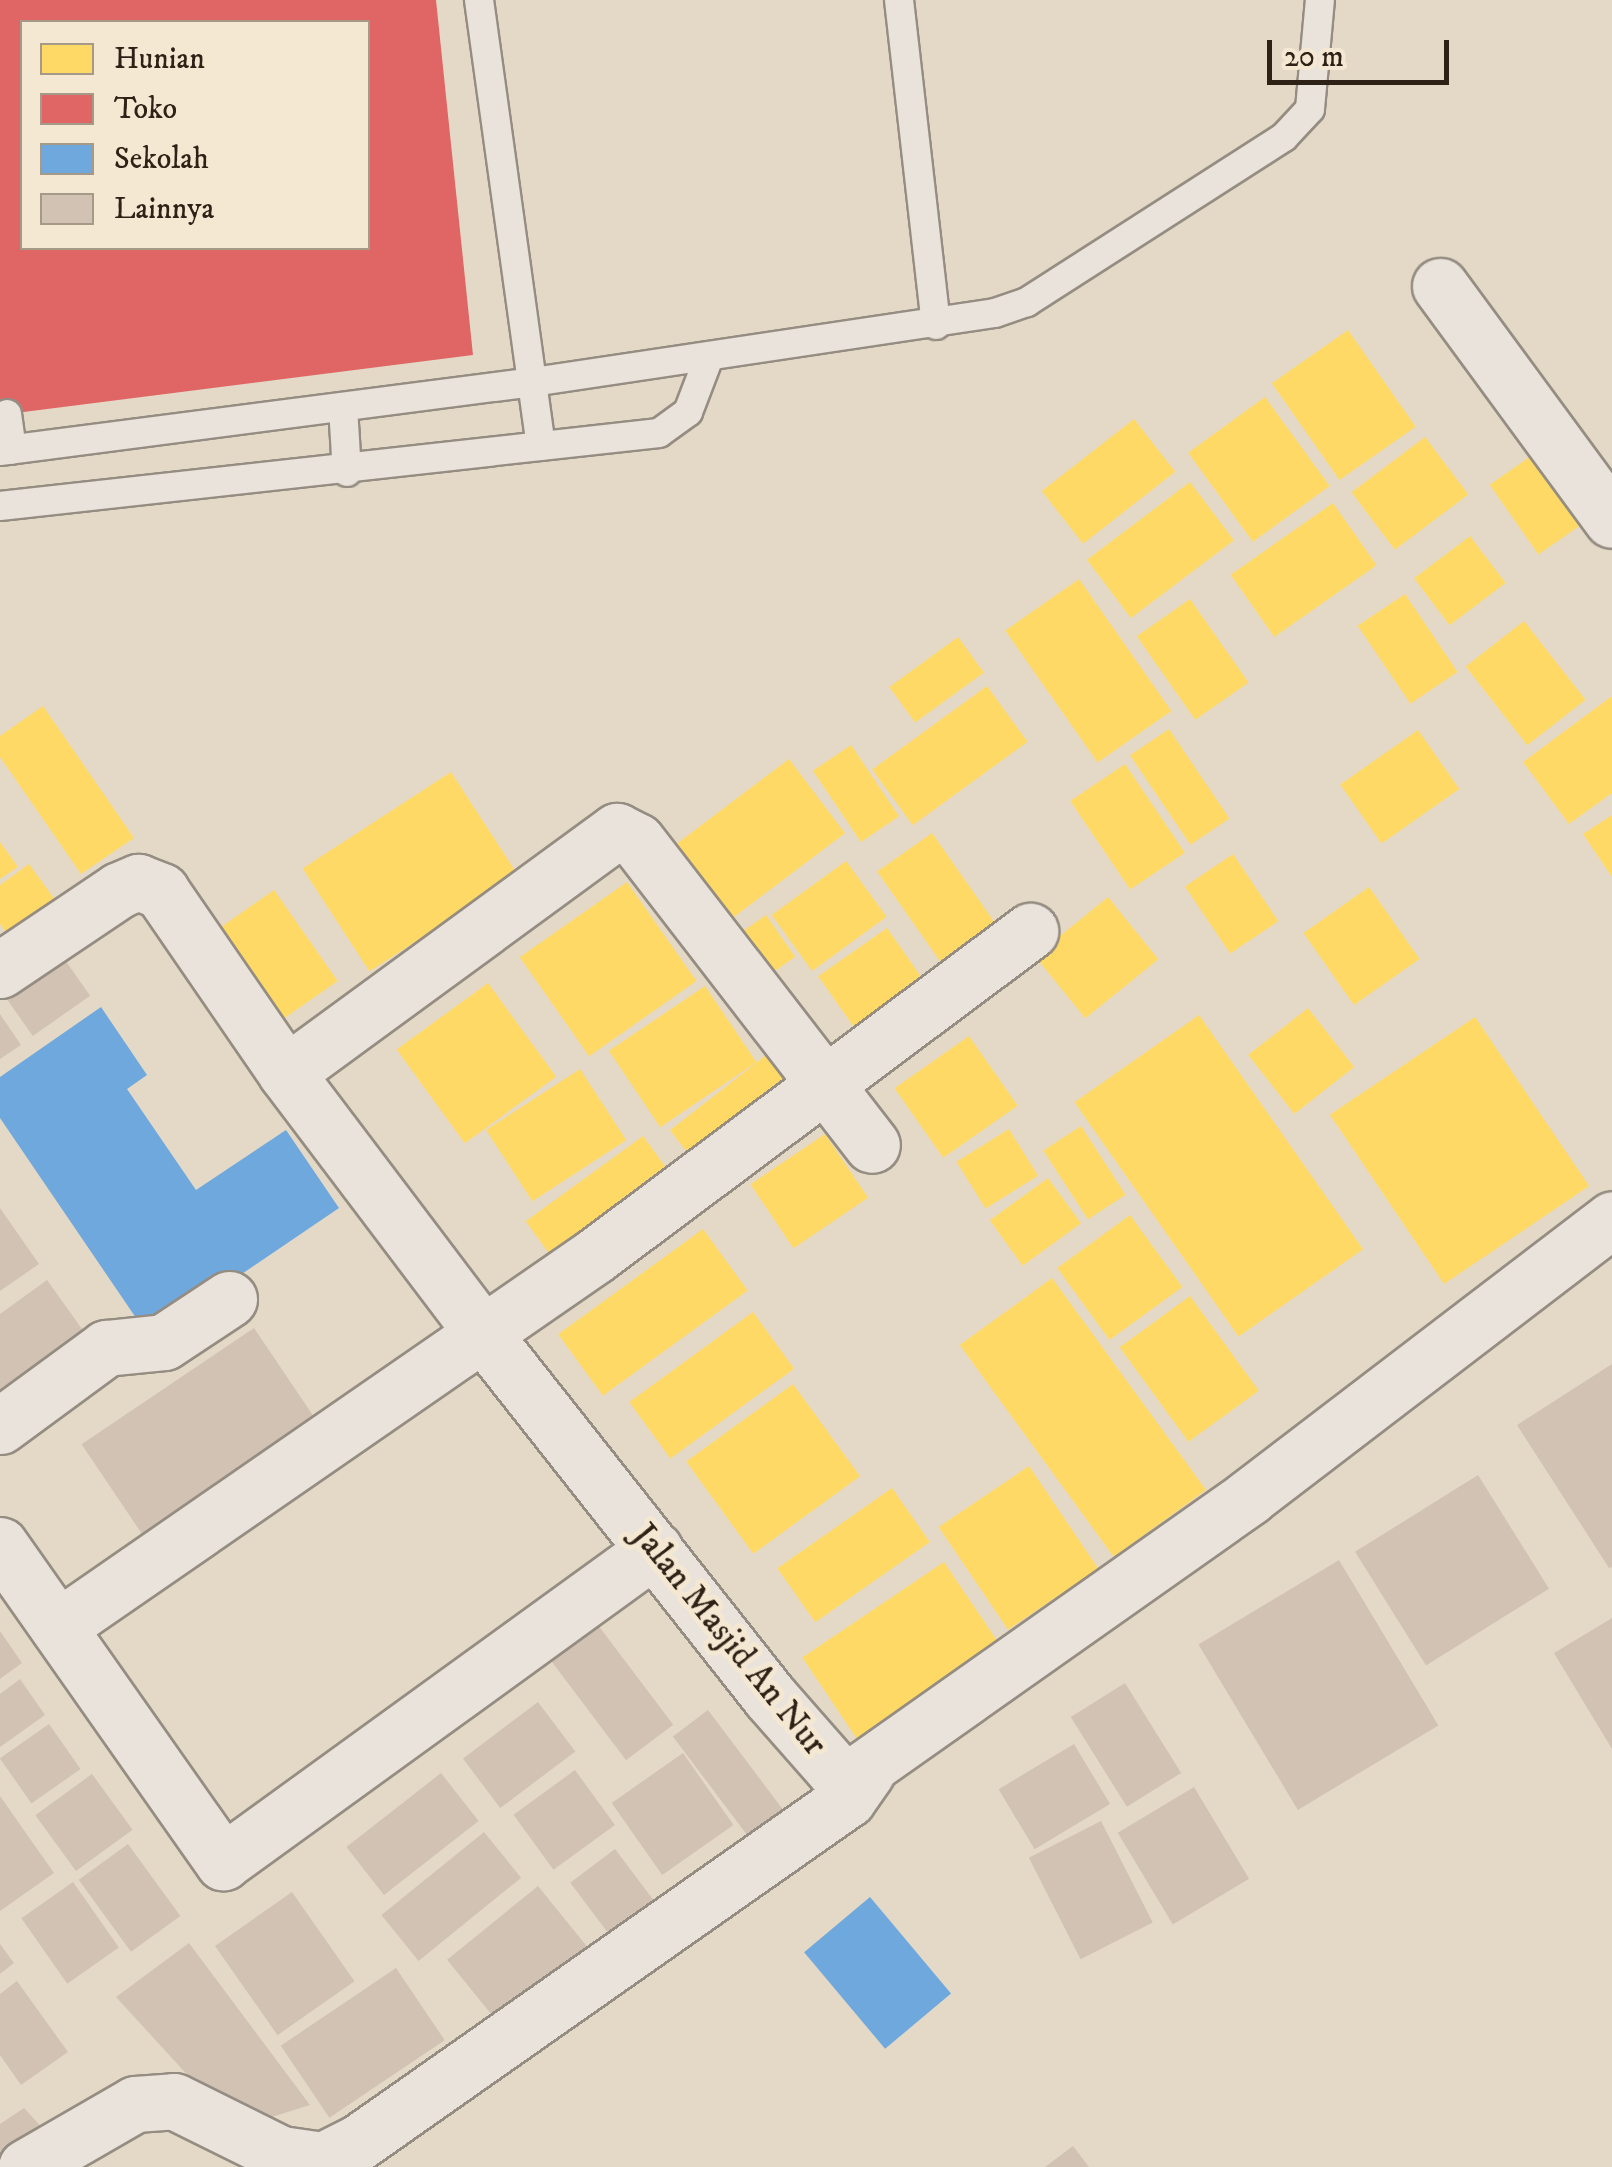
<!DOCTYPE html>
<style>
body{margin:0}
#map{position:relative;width:1612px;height:2167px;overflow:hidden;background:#e4d9c7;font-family:"IM FELL DW Pica",serif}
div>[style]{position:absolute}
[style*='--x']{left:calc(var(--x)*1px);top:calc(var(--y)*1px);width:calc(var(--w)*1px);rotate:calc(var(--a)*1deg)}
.homes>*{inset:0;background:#ffd966;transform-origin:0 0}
.shops>*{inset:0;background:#e06666}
.schools>*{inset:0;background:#6fa8dc;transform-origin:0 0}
.building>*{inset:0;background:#d2c2b3;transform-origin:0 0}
.roads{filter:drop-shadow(2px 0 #958d82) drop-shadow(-2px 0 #958d82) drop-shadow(0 2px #958d82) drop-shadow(0 -2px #958d82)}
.lane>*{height:28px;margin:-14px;padding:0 14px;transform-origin:14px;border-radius:14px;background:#e9e3db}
.street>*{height:55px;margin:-27.5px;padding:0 27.5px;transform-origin:27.5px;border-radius:27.5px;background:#e9e3db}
span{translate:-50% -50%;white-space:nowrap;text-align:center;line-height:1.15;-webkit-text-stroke:10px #f5e8d3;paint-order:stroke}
.street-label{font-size:35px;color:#2e2217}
.legend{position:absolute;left:20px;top:20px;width:350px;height:230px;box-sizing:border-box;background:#f5e8d3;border:2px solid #a59988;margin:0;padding:12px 18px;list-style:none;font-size:30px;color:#2e2217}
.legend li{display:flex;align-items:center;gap:20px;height:50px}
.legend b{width:50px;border:2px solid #a59988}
.scale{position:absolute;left:1267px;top:40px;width:182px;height:45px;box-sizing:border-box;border:5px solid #2e2217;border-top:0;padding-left:12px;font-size:30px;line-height:35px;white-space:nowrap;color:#2e2217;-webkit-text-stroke:8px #f5e8d3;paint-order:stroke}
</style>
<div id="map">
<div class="homes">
<div style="left:1348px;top:330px;width:118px;height:93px;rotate:55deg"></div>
<div style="left:1265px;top:397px;width:110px;height:95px;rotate:54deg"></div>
<div style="left:1134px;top:419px;width:67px;height:117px;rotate:52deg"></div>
<div style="left:1425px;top:437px;width:72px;height:92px;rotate:53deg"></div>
<div style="left:1538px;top:451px;width:85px;height:59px;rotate:55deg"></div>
<div style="left:1190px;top:482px;width:73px;height:129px;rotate:53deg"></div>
<div style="left:1333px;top:503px;width:76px;height:125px;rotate:55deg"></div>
<div style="left:1470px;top:536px;width:59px;height:70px;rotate:53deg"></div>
<div style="left:1079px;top:579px;width:161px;height:90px;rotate:55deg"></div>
<div style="left:1405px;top:594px;width:94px;height:57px;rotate:56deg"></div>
<div style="left:1190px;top:599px;width:102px;height:65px;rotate:55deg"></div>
<div style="left:1524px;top:621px;width:100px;height:74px;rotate:52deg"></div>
<div style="left:958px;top:637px;width:44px;height:85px;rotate:54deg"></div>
<div style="left:987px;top:686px;width:69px;height:142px;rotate:54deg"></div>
<div style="clip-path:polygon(1612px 696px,1612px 793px,1569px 824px,1523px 762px)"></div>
<div style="clip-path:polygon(43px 706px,134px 838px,81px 874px,0 757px,0 736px)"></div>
<div style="left:1169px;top:729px;width:108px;height:47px;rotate:56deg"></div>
<div style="left:1418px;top:730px;width:72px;height:95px;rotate:55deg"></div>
<div style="left:851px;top:745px;width:86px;height:46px;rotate:56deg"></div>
<div style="left:789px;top:759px;width:93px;height:156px;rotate:53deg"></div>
<div style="left:1125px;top:764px;width:107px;height:66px;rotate:56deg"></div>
<div style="left:451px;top:772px;width:123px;height:177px;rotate:57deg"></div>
<div style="clip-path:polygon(1612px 815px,1612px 877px,1583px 834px)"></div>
<div style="left:932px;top:833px;width:118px;height:67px;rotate:55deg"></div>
<div style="clip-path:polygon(0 842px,18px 867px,0 879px)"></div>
<div style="left:1233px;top:854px;width:81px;height:58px;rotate:56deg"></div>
<div style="left:846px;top:861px;width:69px;height:92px;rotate:54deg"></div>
<div style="clip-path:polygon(29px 864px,66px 915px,18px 949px,0 924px,0 885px)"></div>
<div style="left:627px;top:882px;width:121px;height:131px;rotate:55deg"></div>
<div style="left:1369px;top:887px;width:88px;height:80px;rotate:55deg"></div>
<div style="left:274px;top:890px;width:111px;height:70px;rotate:55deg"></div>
<div style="left:1108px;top:897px;width:80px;height:94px;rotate:51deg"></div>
<div style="left:766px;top:915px;width:51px;height:49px;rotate:55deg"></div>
<div style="left:887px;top:928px;width:64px;height:84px;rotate:55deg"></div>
<div style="left:488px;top:983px;width:116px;height:113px;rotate:54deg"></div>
<div style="left:705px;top:986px;width:92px;height:116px;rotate:56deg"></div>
<div style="left:1308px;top:1008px;width:75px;height:76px;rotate:52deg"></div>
<div style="left:1199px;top:1015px;width:286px;height:152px;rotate:55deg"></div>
<div style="left:1475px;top:1017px;width:204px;height:175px;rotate:56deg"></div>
<div style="left:969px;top:1036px;width:85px;height:91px;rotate:55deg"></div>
<div style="left:770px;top:1052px;width:54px;height:127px;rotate:52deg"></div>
<div style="left:580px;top:1069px;width:85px;height:112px;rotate:57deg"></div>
<div style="left:1081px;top:1126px;width:82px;height:45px;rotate:57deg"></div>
<div style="left:1009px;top:1129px;width:55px;height:62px;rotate:58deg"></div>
<div style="left:825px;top:1134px;width:77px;height:90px;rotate:56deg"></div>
<div style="left:643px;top:1136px;width:62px;height:145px;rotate:54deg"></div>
<div style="left:1048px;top:1178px;width:56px;height:72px;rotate:54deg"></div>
<div style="left:1130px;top:1215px;width:89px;height:90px;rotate:54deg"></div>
<div style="left:703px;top:1229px;width:76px;height:179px;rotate:54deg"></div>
<div style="left:1052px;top:1278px;width:262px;height:114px;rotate:54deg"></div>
<div style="left:1190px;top:1296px;width:117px;height:87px;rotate:54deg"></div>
<div style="left:753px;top:1312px;width:70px;height:153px;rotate:54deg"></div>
<div style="left:793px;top:1384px;width:114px;height:132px;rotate:54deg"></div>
<div style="left:1029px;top:1466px;width:124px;height:109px;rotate:56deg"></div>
<div style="left:892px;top:1488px;width:66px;height:140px;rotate:55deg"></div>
<div style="left:944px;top:1562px;width:102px;height:171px;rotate:56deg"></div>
</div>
<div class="shops">
<div style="clip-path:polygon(evenodd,0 0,436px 0,473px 355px,0 415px,0 0,22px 22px,368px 22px,368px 248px,22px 248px,22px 22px)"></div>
</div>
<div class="schools">
<div style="clip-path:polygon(101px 1007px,147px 1075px,127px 1089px,196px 1190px,286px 1130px,339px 1208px,149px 1337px,0 1118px,0 1077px)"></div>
<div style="left:870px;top:1897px;width:126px;height:86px;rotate:50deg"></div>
</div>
<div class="building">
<div style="left:58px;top:950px;width:56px;height:70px;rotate:55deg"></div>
<div style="clip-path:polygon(0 1014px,21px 1045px,0 1059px)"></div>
<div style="clip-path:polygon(0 1208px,39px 1264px,0 1291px)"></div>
<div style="clip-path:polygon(47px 1280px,87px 1336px,0 1397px,0 1314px)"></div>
<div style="left:254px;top:1328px;width:123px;height:208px;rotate:56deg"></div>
<div style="clip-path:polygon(1612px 1364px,1612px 1567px,1609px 1568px,1517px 1425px)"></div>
<div style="left:1478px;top:1475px;width:134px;height:145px;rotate:58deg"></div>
<div style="left:1339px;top:1560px;width:193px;height:164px;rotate:59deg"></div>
<div style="clip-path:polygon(1612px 1618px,1612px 1749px,1554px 1653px)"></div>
<div style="left:598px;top:1625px;width:125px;height:59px;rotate:53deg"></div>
<div style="clip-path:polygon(0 1631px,22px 1663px,0 1679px)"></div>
<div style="clip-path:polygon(20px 1679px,45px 1715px,0 1747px,0 1694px)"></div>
<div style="left:1125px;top:1683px;width:106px;height:64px;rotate:58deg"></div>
<div style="left:538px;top:1702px;width:62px;height:94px;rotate:53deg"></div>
<div style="left:708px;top:1710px;width:152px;height:44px;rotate:53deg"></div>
<div style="left:49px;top:1724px;width:55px;height:60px;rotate:55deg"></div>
<div style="left:1074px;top:1744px;width:70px;height:88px;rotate:59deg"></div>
<div style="left:683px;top:1753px;width:88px;height:87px;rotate:55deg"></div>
<div style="left:575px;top:1770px;width:68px;height:76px;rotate:54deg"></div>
<div style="left:441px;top:1773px;width:61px;height:120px;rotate:52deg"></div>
<div style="left:92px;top:1774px;width:69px;height:70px;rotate:54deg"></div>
<div style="left:1194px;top:1787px;width:107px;height:89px;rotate:59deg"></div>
<div style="clip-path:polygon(0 1796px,54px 1873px,0 1911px)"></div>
<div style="left:1101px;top:1821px;width:114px;height:81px;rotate:63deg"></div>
<div style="left:484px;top:1832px;width:59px;height:132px;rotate:51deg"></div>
<div style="left:128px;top:1844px;width:89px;height:61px;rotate:54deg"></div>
<div style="left:615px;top:1849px;width:81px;height:56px;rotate:53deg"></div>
<div style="left:73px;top:1882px;width:80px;height:63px;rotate:55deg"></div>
<div style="left:538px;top:1886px;width:94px;height:117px;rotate:51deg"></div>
<div style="left:292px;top:1892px;width:109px;height:94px;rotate:55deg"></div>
<div style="clip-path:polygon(189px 1943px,310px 2105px,236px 2128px,116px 1997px)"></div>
<div style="clip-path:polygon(0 1944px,14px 1963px,0 1974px)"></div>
<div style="left:396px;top:1968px;width:87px;height:139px;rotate:56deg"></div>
<div style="clip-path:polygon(17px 1981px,68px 2052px,21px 2085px,0 2055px,0 1994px)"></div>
<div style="clip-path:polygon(24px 2108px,48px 2134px,0 2165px,0 2124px)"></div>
<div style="clip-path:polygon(1073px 2146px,1089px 2167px,1045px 2167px)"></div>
</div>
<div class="roads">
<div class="lane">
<div style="--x:479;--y:0;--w:450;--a:82.1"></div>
<div style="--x:899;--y:0;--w:327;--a:83.5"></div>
<div style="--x:343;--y:407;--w:65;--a:86.5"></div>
<div style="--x:7;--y:414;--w:36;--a:82"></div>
<div style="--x:0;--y:451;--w:537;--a:-7.38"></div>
<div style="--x:533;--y:382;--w:467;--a:-8.5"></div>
<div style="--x:995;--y:313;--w:34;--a:-19"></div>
<div style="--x:1027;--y:302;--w:305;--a:-32.7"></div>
<div style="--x:1284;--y:137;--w:38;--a:-47"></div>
<div style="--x:1310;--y:109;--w:109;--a:-84.8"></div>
<div style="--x:0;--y:506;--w:663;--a:-6.32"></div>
<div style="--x:659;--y:433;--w:36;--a:-36"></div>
<div style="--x:688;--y:412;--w:59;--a:-69.1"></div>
</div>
<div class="street">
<div style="--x:1440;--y:286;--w:290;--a:53.7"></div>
<div style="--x:0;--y:970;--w:143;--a:-33.9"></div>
<div style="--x:119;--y:890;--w:21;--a:-23"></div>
<div style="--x:138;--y:882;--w:25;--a:21"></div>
<div style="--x:161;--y:891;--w:221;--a:55.5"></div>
<div style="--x:286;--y:1073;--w:328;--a:52.9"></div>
<div style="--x:484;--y:1335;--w:460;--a:51.7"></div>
<div style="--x:769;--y:1696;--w:98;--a:48.7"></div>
<div style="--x:834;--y:1770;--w:21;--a:17"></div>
<div style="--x:854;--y:1776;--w:484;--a:-35.2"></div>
<div style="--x:1249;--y:1497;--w:457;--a:-37.4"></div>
<div style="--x:286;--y:1073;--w:410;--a:-36.2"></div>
<div style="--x:617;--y:831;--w:22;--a:27"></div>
<div style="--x:637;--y:841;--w:384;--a:52.3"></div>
<div style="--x:0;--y:1426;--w:132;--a:-36.3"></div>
<div style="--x:106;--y:1348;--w:58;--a:-5.9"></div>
<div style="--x:164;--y:1342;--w:78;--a:-33.5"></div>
<div style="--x:0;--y:1545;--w:388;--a:54.9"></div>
<div style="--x:223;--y:1862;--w:533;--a:-35.92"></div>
<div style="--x:58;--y:1627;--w:654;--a:-34.66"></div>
<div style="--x:596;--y:1255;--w:542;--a:-36.74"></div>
<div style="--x:26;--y:2167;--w:126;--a:-30"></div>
<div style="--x:135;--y:2104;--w:39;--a:-4"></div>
<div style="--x:174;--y:2101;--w:119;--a:26.4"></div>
<div style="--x:281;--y:2154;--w:42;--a:8.1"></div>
<div style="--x:323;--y:2160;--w:40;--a:-26.6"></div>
<div style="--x:359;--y:2142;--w:597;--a:-35.05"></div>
<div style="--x:848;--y:1799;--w:32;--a:-55"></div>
</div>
</div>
<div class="street-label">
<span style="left:729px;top:1640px;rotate:51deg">Jalan Masjid An Nur</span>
</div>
<ul class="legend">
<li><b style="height:28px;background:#ffd966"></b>Hunian</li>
<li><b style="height:28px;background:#e06666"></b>Toko</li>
<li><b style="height:28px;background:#6fa8dc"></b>Sekolah</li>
<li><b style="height:28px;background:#d2c2b3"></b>Lainnya</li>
</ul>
<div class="scale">20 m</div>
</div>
